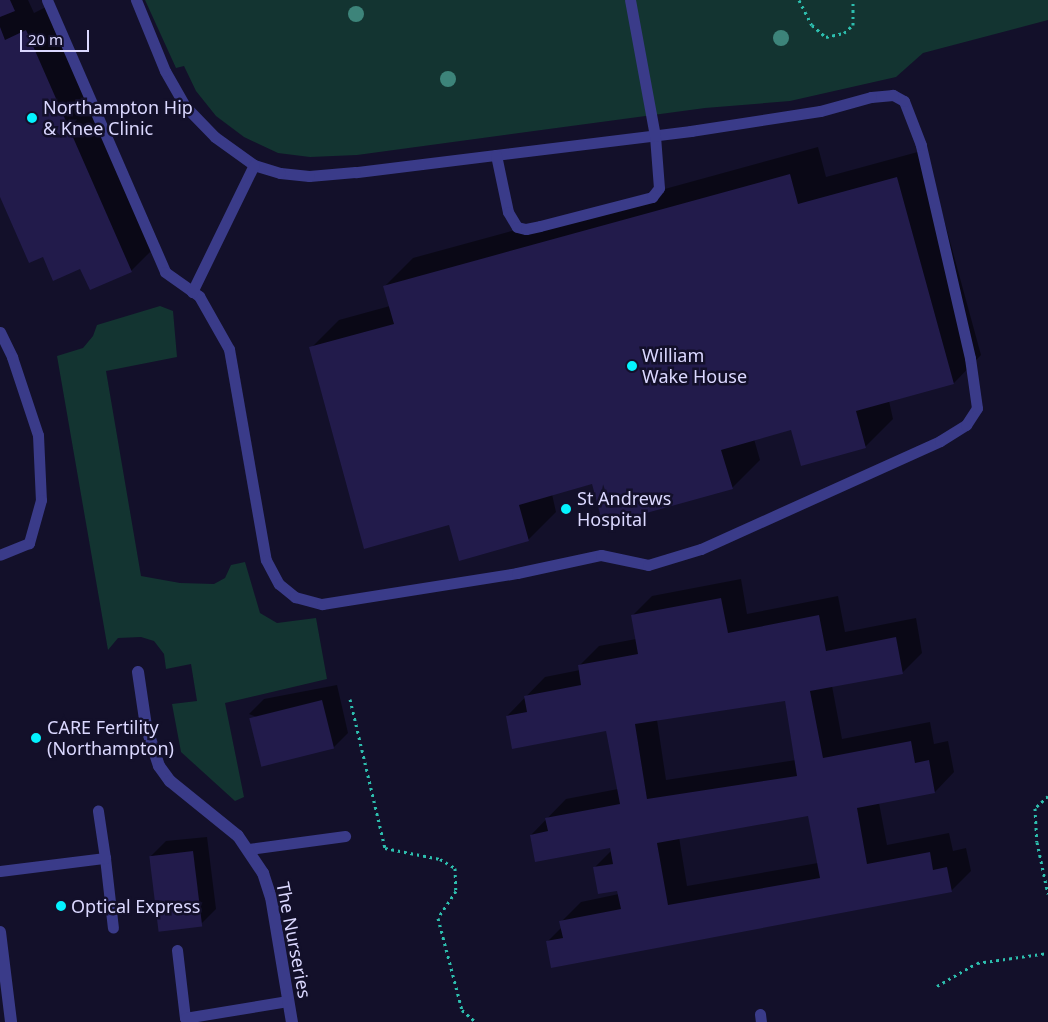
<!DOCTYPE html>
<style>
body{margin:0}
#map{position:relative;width:1048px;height:1022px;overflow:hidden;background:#13102a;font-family:"Noto Sans",sans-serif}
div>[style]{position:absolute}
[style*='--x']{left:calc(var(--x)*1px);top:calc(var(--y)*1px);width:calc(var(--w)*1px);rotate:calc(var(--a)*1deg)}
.green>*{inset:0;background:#133431}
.shadow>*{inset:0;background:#0007}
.building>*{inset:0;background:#221b4b;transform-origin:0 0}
.path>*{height:3px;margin-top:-1.5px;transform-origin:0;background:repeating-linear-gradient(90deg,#2dbeae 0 2.5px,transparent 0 6.5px)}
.service>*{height:11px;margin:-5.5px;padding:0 5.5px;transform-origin:5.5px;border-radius:5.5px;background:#3a3b89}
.minor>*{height:12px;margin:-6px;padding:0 6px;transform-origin:6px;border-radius:6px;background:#3a3b89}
.trees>*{width:16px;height:16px;margin:-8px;border-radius:50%;background:#3d847a}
.dots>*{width:14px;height:14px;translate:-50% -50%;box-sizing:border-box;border:2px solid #13102a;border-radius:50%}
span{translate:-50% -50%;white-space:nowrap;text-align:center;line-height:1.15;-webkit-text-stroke:5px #13102a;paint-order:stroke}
.poi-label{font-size:18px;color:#dbd8ff}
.left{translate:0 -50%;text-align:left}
.street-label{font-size:18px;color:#dbd8ff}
.scale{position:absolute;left:20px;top:30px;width:69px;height:22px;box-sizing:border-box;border:2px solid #dbd8ff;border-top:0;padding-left:6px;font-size:15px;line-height:18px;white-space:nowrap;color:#dbd8ff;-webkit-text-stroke:4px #13102a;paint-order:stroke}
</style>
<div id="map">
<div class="green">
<div style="clip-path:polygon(145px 0,1048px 0,1048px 20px,923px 53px,896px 77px,790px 101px,705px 108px,357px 155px,310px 157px,278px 153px,244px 137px,216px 116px,196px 91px,184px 66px,176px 68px)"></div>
<div style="clip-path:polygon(160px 306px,173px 311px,177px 357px,106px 371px,141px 576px,180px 583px,214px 584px,225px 578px,231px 565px,245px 562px,260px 613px,277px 623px,316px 618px,327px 679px,225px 703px,244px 797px,235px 801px,181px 752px,172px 704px,197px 701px,191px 664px,166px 669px,164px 654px,154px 641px,141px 637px,118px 638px,108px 650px,57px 356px,83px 348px,93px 336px,97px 325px)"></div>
</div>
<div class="shadow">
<div style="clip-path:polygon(0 0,28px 0,34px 13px,54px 3px,159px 243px,131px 271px,81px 267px,44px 255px,0 194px)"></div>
<div style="clip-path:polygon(818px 147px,826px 177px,925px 150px,981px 355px,954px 383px,889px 401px,893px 419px,865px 447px,792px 429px,754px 439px,760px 460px,732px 488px,593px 483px,552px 494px,556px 512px,528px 540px,450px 524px,311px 348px,339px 320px,390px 306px,385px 286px,413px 258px)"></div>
<div style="clip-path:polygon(evenodd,741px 579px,747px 614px,838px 596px,845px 632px,916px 618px,922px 653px,902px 673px,832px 686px,842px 739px,930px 722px,934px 744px,948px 741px,954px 772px,935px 792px,879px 803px,887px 845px,949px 833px,953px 851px,966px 848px,971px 871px,951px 891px,548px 941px,562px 927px,561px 922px,581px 902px,619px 894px,618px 889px,594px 868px,612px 850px,611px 846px,531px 835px,566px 799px,618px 789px,607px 729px,507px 716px,545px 677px,580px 670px,579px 666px,599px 646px,636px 639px,632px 616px,652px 596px,741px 579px,786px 699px,796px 760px,666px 780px,657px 720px,786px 699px,741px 579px,810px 814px,818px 863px,687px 886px,679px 837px,810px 814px)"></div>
<div style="clip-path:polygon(337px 685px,348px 733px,333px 748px,249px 714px,264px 699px)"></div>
<div style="clip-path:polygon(207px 837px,216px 909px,201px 924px,151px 856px,166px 841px)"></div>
</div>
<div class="building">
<div style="clip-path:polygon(0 0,10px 0,15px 11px,0 17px)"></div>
<div style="clip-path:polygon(0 27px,5px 40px,26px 30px,132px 272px,90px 290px,80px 269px,53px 281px,43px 257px,29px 263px,0 197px)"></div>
<div style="clip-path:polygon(790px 174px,798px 204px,897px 177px,954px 384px,856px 411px,866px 448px,801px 466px,791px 430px,721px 450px,733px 489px,603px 525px,592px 484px,519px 505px,529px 541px,459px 561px,449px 525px,364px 549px,309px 347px,394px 324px,383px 286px)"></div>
<div style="clip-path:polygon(evenodd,721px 598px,728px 633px,819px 615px,826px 651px,896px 637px,903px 674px,810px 691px,823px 758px,911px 741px,915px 763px,929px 760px,935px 793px,857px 808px,867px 864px,930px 852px,933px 870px,947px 867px,952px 892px,551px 968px,546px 941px,563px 938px,559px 921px,621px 909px,617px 891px,598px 894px,593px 867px,613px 864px,610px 848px,535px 862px,530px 835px,548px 831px,545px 818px,620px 804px,606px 731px,512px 749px,506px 716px,527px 712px,524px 696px,581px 685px,578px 665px,638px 654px,631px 615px,721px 598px,785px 701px,797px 776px,647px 799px,635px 724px,785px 701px,721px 598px,808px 816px,820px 878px,668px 905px,657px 843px,808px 816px)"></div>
<div style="left:322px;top:700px;width:50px;height:75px;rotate:76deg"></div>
<div style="left:193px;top:851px;width:76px;height:44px;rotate:83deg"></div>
</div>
<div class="path">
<div style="--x:799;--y:0;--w:28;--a:63"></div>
<div style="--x:812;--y:25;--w:18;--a:41"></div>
<div style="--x:826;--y:37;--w:18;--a:-13"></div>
<div style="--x:844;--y:33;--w:12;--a:-42"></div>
<div style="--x:853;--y:25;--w:25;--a:-90"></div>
<div style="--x:350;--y:699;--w:153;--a:76.8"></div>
<div style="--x:385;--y:848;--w:56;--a:11.3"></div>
<div style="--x:440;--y:859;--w:17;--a:31"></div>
<div style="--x:455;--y:868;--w:23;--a:88"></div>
<div style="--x:456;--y:891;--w:32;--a:124"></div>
<div style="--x:438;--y:918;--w:95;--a:75.4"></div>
<div style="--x:462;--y:1010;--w:18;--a:41"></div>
<div style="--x:1048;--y:796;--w:18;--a:137"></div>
<div style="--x:1035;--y:808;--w:34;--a:87"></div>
<div style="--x:1037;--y:842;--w:53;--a:78.1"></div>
<div style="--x:937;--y:986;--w:46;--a:-29.9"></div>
<div style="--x:977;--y:963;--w:72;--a:-8"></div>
</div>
<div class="service">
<div style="--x:47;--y:0;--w:296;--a:66.5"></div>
<div style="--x:165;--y:272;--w:42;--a:35.2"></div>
<div style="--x:199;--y:296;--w:61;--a:60.5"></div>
<div style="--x:229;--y:349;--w:214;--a:80.1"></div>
<div style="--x:266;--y:560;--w:27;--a:62"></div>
<div style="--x:279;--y:584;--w:21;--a:39"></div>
<div style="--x:295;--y:597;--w:28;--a:15"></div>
<div style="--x:322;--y:604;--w:197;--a:-9"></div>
<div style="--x:517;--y:573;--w:86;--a:-12.1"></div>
<div style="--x:601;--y:555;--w:48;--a:12"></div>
<div style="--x:648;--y:565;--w:55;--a:-16.8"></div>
<div style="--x:701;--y:549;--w:262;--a:-24.3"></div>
<div style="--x:940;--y:441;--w:31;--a:-32"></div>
<div style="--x:966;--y:425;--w:20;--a:-57"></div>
<div style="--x:977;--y:408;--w:50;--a:-98"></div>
<div style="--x:970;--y:358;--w:219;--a:-103"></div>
<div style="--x:921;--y:145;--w:47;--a:-111.1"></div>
<div style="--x:904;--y:101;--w:13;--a:-151"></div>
<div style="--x:893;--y:95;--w:22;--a:175"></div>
<div style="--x:871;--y:97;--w:53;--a:164.6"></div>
<div style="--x:820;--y:111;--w:131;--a:171.2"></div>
<div style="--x:691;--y:131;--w:338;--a:173"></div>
<div style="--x:355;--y:172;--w:46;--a:175"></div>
<div style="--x:309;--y:176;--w:29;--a:-174"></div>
<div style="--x:280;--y:173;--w:27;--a:-163"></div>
<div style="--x:254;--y:165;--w:48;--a:-144.3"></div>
<div style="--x:215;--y:137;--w:43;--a:-134.1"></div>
<div style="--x:185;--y:106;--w:40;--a:-119.7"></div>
<div style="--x:165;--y:71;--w:77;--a:-112.2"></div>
<div style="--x:496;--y:155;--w:58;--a:78.1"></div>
<div style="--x:508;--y:212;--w:17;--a:59"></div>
<div style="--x:517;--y:227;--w:9;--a:13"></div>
<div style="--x:526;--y:229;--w:14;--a:-12"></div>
<div style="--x:540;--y:226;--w:116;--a:-14.5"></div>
<div style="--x:652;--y:197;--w:11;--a:-52"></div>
<div style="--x:659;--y:188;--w:52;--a:-94.4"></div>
<div style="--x:655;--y:136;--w:138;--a:-100.4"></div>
<div style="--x:192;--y:292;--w:141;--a:-64"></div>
<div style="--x:0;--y:332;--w:28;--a:64"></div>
<div style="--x:12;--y:357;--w:82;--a:71.6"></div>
<div style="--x:38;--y:435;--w:65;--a:87.4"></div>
<div style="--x:41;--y:500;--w:45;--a:105.6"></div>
<div style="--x:29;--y:543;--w:31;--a:158"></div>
<div style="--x:249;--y:849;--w:97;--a:-7.7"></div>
<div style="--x:105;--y:858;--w:70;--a:83.5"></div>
<div style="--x:0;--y:871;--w:106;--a:-7.1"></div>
<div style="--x:105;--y:858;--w:48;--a:-98.5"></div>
<div style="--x:177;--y:950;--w:68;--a:83.3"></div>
<div style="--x:185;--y:1018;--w:104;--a:-9.4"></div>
<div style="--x:760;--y:1014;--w:8;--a:83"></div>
</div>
<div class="minor">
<div style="--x:138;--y:672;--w:55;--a:81.6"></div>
<div style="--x:146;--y:726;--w:42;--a:72"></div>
<div style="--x:159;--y:766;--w:19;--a:54"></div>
<div style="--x:170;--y:781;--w:87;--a:39"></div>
<div style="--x:238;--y:836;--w:45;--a:56"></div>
<div style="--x:263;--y:873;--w:25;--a:72"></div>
<div style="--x:271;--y:897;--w:127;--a:80.5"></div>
<div style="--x:0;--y:932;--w:91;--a:83"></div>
</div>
<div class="trees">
<div style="left:356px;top:14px"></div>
<div style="left:781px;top:38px"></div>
<div style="left:448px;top:79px"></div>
</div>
<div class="dots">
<div style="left:32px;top:118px;background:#04f3ff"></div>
<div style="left:632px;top:366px;background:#04f3ff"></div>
<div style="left:566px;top:509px;background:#04f3ff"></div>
<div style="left:36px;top:738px;background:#04f3ff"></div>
<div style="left:61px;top:906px;background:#04f3ff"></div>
</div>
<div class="poi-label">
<span class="left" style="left:43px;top:118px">Northampton Hip<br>&amp; Knee Clinic</span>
<span class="left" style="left:642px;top:366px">William<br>Wake House</span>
<span class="left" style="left:577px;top:509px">St Andrews<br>Hospital</span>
<span class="left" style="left:47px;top:738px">CARE Fertility<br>(Northampton)</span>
<span class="left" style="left:71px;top:906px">Optical Express</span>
</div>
<div class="street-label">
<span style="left:294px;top:940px;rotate:79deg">The Nurseries</span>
</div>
<div class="scale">20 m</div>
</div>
